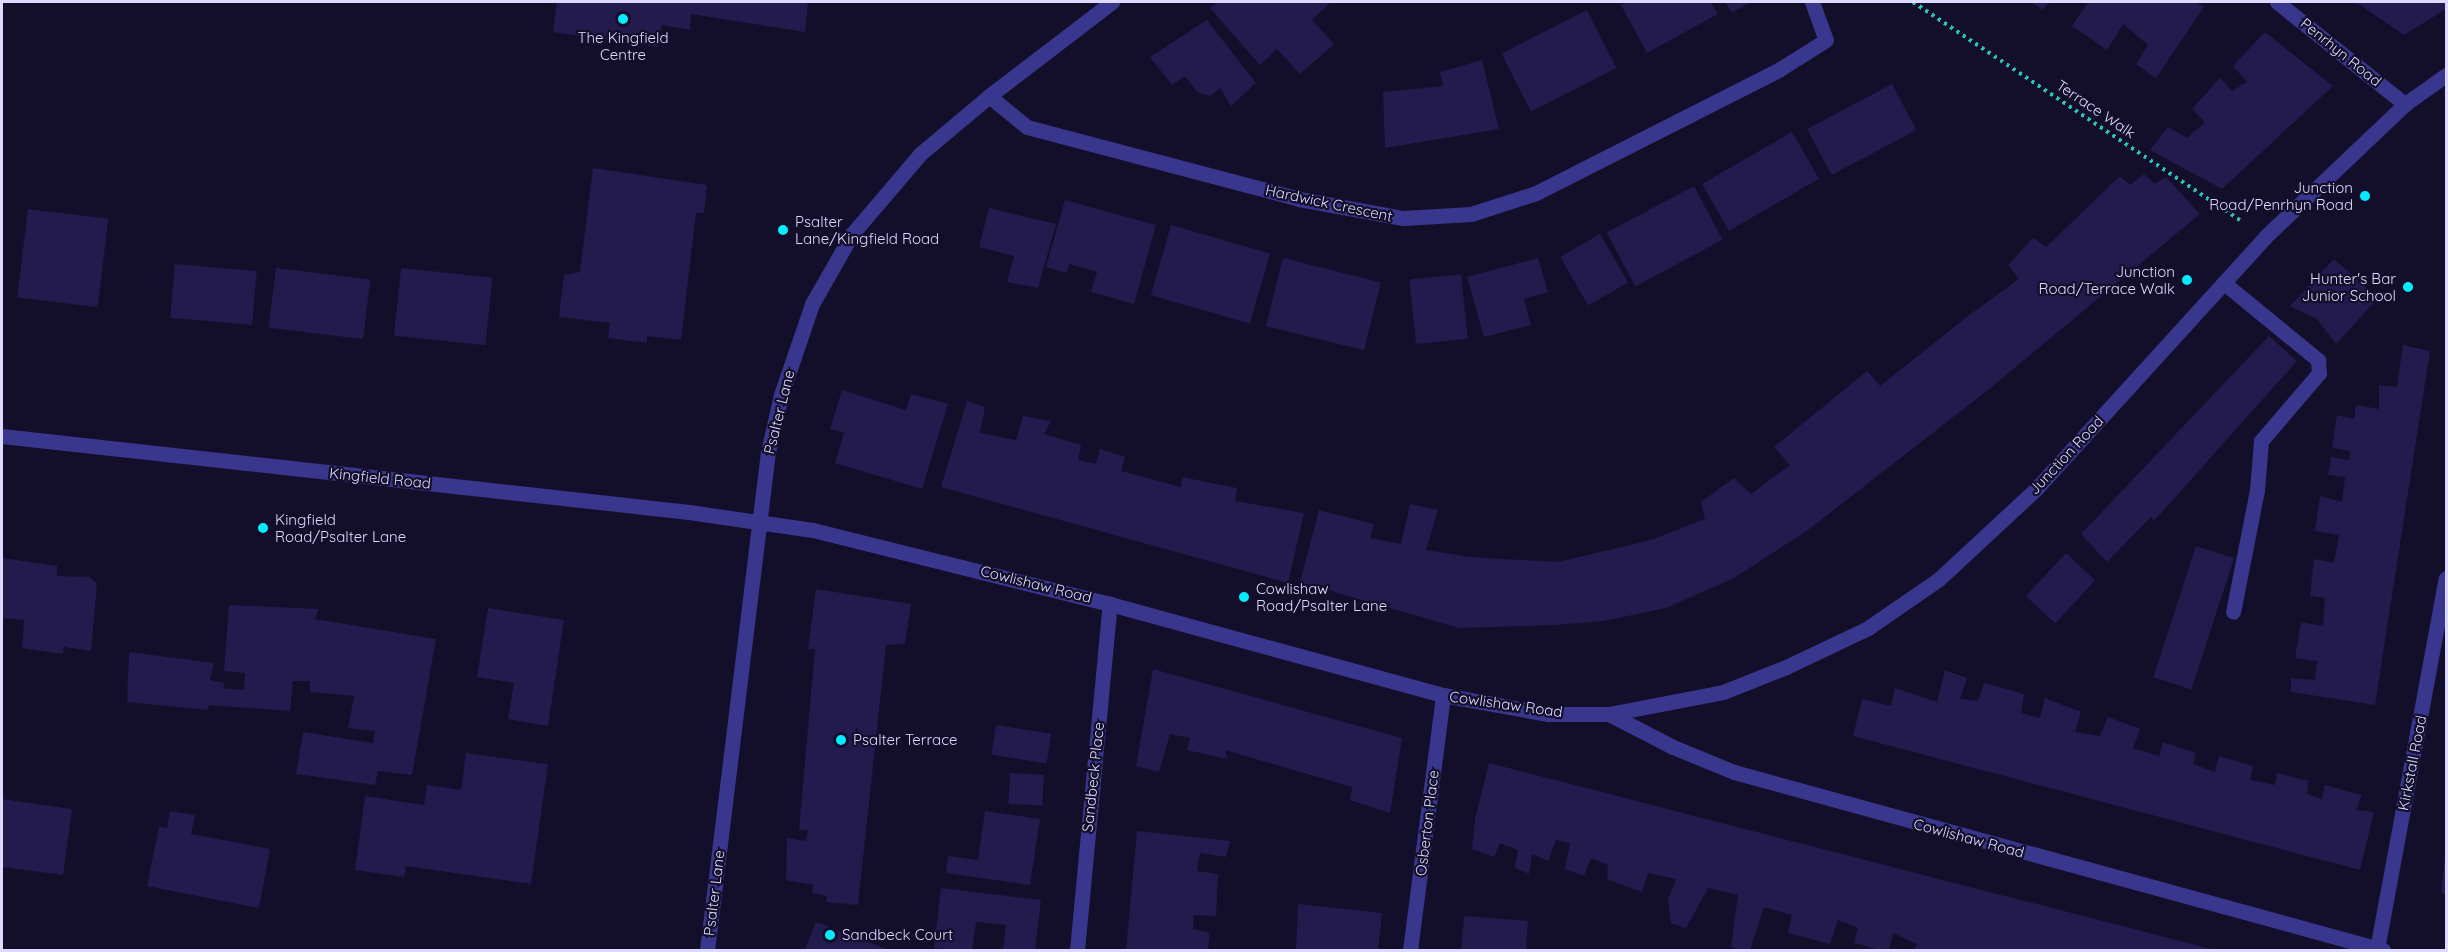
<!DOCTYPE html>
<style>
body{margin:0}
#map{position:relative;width:2448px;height:952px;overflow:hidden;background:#130f2b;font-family:Quicksand,sans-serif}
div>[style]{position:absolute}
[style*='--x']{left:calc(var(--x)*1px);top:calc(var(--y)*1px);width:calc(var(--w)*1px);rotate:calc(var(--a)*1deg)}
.building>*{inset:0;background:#231a4d;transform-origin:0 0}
.path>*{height:4px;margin-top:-2px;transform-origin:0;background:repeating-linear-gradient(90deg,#28c4b7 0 3px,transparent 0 7.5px)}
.service>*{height:15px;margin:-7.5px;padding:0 7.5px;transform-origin:7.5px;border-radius:7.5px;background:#39378d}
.minor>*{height:15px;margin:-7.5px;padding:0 7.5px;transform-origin:7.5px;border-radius:7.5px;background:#39378d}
.tertiary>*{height:15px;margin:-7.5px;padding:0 7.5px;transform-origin:7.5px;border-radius:7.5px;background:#39378d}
.dots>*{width:16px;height:16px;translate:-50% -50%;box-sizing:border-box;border:3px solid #130f2b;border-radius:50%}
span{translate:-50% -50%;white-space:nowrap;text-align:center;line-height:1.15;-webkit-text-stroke:4.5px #130f2b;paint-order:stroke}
.poi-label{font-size:15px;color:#ddd9ff}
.right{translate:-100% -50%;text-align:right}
.left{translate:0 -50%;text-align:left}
.street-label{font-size:15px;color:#ddd9ff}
.frame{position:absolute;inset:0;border:3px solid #ddd9ff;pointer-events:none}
</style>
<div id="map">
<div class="building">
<div style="clip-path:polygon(557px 2px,808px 2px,805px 32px,691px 14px,690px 30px,662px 25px,659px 47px,553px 32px)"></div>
<div style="clip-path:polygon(1218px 2px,1331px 2px,1312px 20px,1334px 44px,1300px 74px,1277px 49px,1260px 65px,1210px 8px)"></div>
<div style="clip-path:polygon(1628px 2px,1711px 2px,1718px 14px,1647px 53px,1621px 5px)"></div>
<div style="clip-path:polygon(1725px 2px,1751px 2px,1732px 13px)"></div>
<div style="clip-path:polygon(2032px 2px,2049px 2px,2043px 10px)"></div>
<div style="clip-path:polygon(2088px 2px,2195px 2px,2204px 7px,2156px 78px,2136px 64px,2148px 45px,2123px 24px,2107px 50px,2072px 26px)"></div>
<div style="clip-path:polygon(2356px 2px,2446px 2px,2446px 9px,2404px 35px)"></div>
<div style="left:1587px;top:10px;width:65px;height:96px;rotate:63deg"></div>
<div style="clip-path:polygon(1207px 20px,1256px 83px,1231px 106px,1220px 88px,1210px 96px,1197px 92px,1185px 76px,1172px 85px,1150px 57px)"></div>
<div style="clip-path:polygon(2265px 32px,2333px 86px,2222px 189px,2150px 150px,2168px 127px,2187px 138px,2205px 122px,2192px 109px,2220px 78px,2232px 91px,2247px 82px,2233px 66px)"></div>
<div style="clip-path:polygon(1482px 60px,1499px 129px,1385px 148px,1383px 92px,1443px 86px,1440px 72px)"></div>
<div style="left:1892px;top:84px;width:52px;height:96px;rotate:62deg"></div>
<div style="left:1792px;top:132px;width:54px;height:104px;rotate:60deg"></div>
<div style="clip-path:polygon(593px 168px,707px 185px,704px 213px,696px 213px,681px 340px,647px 336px,647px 343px,608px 338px,610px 323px,559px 317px,564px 275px,580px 272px)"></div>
<div style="clip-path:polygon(2144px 174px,2155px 184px,2166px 177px,2200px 214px,1988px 390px,1808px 530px,1734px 578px,1666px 608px,1604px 621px,1555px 625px,1459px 628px,1300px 582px,1319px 510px,1374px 524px,1370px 538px,1401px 544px,1410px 504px,1438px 510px,1426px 550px,1469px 557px,1558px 562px,1651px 540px,1705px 519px,1701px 502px,1734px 478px,1751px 494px,1790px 465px,1774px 447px,1867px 371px,1880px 386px,1968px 316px,2019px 279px,2008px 265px,2033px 238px,2046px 247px,2120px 176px,2130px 185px)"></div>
<div style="left:1694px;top:186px;width:61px;height:99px;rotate:62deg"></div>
<div style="clip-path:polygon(1065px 200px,1156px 225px,1134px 304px,1091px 292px,1097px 272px,1069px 264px,1067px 273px,1046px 267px)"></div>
<div style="clip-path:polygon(989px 208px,1056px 224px,1038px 288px,1007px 282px,1014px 256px,979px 247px)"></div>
<div style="left:28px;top:209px;width:81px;height:89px;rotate:7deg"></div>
<div style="left:1171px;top:225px;width:103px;height:73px;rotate:16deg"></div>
<div style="left:1600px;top:234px;width:56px;height:46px;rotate:60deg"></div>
<div style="left:1283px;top:258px;width:101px;height:70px;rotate:14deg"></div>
<div style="clip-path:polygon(1538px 258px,1548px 292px,1524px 299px,1531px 325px,1484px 337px,1467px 277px)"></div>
<div style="clip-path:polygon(2334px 259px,2378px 298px,2336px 344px,2317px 319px,2290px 306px)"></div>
<div style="left:175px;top:264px;width:82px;height:54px;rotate:5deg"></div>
<div style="left:276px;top:268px;width:95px;height:60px;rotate:7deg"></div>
<div style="left:401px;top:268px;width:92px;height:68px;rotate:6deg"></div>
<div style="left:1461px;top:274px;width:65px;height:52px;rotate:84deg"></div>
<div style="clip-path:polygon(2269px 336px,2297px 361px,2154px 521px,2151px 517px,2107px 562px,2081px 534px)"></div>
<div style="clip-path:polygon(2403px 345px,2430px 351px,2375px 705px,2291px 692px,2291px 678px,2315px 680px,2317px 661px,2295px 658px,2301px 622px,2323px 626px,2325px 598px,2310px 596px,2314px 559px,2334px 563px,2339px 535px,2315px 531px,2320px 496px,2342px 502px,2345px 477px,2328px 475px,2331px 457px,2349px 460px,2350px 451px,2332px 448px,2337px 415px,2354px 419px,2356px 405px,2379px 409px,2379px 385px,2397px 387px)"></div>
<div style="clip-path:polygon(842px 390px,906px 410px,911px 394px,948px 404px,922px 489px,835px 463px,844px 433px,830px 429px)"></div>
<div style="clip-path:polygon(967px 401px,985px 407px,980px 433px,1016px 440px,1023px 416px,1051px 421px,1044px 434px,1081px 445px,1078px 460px,1096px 464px,1100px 449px,1125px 457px,1121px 471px,1181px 487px,1182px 477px,1237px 488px,1235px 501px,1304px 513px,1288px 583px,941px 487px)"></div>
<div style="left:2196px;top:546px;width:40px;height:138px;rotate:18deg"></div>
<div style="left:2066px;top:553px;width:40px;height:59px;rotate:43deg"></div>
<div style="clip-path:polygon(2px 558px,57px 566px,57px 576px,90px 577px,97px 584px,91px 651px,64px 647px,63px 654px,22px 648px,24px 620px,2px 618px)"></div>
<div style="clip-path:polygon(816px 589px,911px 604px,905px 644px,886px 645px,858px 905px,826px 902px,827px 896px,812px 893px,813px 885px,786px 880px,787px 838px,806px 841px,808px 830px,799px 830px,815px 649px,808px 649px)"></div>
<div style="clip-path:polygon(229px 605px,318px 609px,315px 619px,436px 639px,412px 775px,378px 771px,375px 785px,296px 774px,303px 732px,373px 743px,375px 731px,348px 728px,354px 696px,310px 692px,310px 681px,293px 681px,290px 711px,209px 705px,208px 710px,127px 702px,129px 652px,214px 663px,210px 680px,225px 683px,223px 688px,244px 690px,245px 673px,224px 671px)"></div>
<div style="clip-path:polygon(488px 608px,564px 620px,548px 726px,508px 719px,514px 683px,477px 677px)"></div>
<div style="clip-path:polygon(1153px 669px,1402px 738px,1390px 813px,1350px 800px,1352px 787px,1225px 750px,1227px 759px,1187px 750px,1190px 738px,1170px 734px,1159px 772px,1136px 766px)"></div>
<div style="clip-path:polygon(1945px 670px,1967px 678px,1960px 699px,1978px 701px,1984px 683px,2024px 694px,2021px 713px,2040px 718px,2045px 698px,2081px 712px,2075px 732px,2100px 736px,2108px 717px,2140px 729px,2133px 748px,2159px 756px,2163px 742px,2196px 753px,2193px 764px,2215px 772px,2219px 756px,2253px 766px,2250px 780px,2275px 785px,2277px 773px,2308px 781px,2307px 794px,2322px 799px,2325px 785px,2362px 795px,2356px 810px,2374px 812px,2360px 870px,1853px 736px,1862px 699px,1891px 706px,1895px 688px,1937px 702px)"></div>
<div style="left:996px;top:725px;width:56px;height:30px;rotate:9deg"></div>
<div style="clip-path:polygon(466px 753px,548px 764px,531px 884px,406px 866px,404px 877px,355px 870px,365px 796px,424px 805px,427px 785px,461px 790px)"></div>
<div style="clip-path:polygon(1489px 763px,2215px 950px,1914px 950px,1917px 944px,1893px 933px,1889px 950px,1880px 950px,1854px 943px,1858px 928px,1838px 920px,1830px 944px,1788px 933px,1792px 915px,1764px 907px,1750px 950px,1740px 950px,1731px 947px,1738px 895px,1708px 888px,1686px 928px,1671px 923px,1668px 900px,1676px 879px,1648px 873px,1642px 892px,1607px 879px,1608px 865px,1591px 858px,1584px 876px,1565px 869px,1570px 843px,1556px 840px,1548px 861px,1532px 854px,1529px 874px,1515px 868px,1518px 850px,1500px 843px,1494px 857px,1472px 849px,1475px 819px)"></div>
<div style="left:1010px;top:773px;width:34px;height:31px;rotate:3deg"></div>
<div style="clip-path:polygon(2px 799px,72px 809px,63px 875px,2px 867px)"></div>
<div style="clip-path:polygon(170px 811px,195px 815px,191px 834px,270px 849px,259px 908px,147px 886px,159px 826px,167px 828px)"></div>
<div style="clip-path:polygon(985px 811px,1040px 819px,1030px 885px,946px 873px,948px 856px,978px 860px)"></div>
<div style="clip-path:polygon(1137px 831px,1230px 841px,1226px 857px,1200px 853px,1197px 871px,1218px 874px,1216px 916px,1194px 915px,1193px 929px,1210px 933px,1208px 950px,1126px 950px)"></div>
<div style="clip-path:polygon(2445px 858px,2446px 858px,2446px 894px,2441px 892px)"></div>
<div style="clip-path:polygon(941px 888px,1041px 900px,1035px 950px,1003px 950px,1006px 925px,976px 922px,972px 950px,934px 948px)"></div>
<div style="clip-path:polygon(1298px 904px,1382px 913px,1378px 950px,1296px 949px)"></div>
<div style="clip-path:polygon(1464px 916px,1528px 921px,1526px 950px,1461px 950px)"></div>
<div style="clip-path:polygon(816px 922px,884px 948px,883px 950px,805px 950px)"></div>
</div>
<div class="path">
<div style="--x:1913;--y:2;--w:393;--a:33.7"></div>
</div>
<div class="service">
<div style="--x:1812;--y:2;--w:40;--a:69.8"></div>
<div style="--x:2224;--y:283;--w:122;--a:39.3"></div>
<div style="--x:2318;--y:360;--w:13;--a:86"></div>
<div style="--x:2319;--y:373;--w:89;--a:130.5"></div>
<div style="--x:2261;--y:441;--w:49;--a:94.7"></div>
<div style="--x:2257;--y:490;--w:124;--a:101.1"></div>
</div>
<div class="minor">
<div style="--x:2277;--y:2;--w:164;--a:38.6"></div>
<div style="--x:989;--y:96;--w:49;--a:39.2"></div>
<div style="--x:1027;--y:127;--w:281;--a:14.8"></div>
<div style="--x:1299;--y:199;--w:106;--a:10.4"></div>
<div style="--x:1403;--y:218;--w:68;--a:-3.4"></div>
<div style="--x:1471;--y:214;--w:68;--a:-17.9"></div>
<div style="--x:1536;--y:193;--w:274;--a:-26.9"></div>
<div style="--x:1780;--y:69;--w:54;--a:-32.2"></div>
<div style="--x:1609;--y:714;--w:72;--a:27.3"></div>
<div style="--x:1673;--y:747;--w:66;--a:22.3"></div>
<div style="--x:1734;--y:772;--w:673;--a:15.34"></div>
<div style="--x:2377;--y:949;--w:377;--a:-79.5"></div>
<div style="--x:1077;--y:950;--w:348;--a:-84.6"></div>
<div style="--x:1410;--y:950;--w:257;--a:-82.6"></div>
</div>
<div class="tertiary">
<div style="--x:2;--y:436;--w:691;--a:6.31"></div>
<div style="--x:689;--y:512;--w:125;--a:8.3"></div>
<div style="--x:813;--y:530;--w:306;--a:14"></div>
<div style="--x:1110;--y:604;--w:345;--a:15.3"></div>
<div style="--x:1443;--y:695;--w:107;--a:10.3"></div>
<div style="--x:1548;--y:714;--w:61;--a:0"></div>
<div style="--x:1609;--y:714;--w:116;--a:-10.9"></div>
<div style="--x:1723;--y:692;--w:68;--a:-21.6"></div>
<div style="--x:1786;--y:667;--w:91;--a:-25.4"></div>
<div style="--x:1868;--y:628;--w:86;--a:-34.6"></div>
<div style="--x:1939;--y:579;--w:132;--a:-42.9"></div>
<div style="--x:2036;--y:489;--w:341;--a:-47.7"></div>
<div style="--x:2265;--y:237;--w:193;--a:-43.5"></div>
<div style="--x:2405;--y:104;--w:50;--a:-35.3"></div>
<div style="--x:707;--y:950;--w:502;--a:-83.02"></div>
<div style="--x:768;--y:452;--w:58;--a:-77.2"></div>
<div style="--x:781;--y:395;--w:96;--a:-71.2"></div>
<div style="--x:812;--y:304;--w:81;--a:-60.3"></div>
<div style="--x:852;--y:234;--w:105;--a:-49.6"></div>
<div style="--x:920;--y:154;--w:90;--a:-40"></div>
<div style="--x:989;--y:96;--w:155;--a:-37.4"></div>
</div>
<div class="dots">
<div style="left:623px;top:19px;background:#05ecff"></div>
<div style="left:2365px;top:196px;background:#05ecff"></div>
<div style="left:783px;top:230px;background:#05ecff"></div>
<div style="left:2187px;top:280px;background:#05ecff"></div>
<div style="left:2408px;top:287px;background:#05ecff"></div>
<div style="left:263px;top:528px;background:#05ecff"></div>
<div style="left:1244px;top:597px;background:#05ecff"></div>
<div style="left:841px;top:740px;background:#05ecff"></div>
<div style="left:830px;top:935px;background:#05ecff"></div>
</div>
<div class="poi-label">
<span style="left:623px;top:46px">The Kingfield<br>Centre</span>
<span class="right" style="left:2353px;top:196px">Junction<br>Road/Penrhyn Road</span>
<span class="left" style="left:795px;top:230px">Psalter<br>Lane/Kingfield Road</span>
<span class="right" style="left:2175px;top:280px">Junction<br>Road/Terrace Walk</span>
<span class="right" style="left:2396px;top:287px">Hunter's Bar<br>Junior School</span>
<span class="left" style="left:275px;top:528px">Kingfield<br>Road/Psalter Lane</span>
<span class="left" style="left:1256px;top:597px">Cowlishaw<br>Road/Psalter Lane</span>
<span class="left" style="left:853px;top:740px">Psalter Terrace</span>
<span class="left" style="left:842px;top:935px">Sandbeck Court</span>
</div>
<div class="street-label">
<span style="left:2341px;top:52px;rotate:39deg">Penrhyn Road</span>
<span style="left:2096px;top:109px;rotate:34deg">Terrace Walk</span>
<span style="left:1329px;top:203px;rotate:12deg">Hardwick Crescent</span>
<span style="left:779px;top:412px;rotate:-76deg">Psalter Lane</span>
<span style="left:2066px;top:455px;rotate:-47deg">Junction Road</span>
<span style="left:380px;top:478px;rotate:6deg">Kingfield Road</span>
<span style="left:1036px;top:584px;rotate:14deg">Cowlishaw Road</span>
<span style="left:1506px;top:704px;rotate:8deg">Cowlishaw Road</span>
<span style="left:2412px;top:763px;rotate:-79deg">Kirkstall Road</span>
<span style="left:1093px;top:777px;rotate:-84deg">Sandbeck Place</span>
<span style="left:1427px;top:823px;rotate:-83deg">Osberton Place</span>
<span style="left:1969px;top:838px;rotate:15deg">Cowlishaw Road</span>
<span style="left:714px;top:893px;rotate:-83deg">Psalter Lane</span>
</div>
<div class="frame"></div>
</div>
